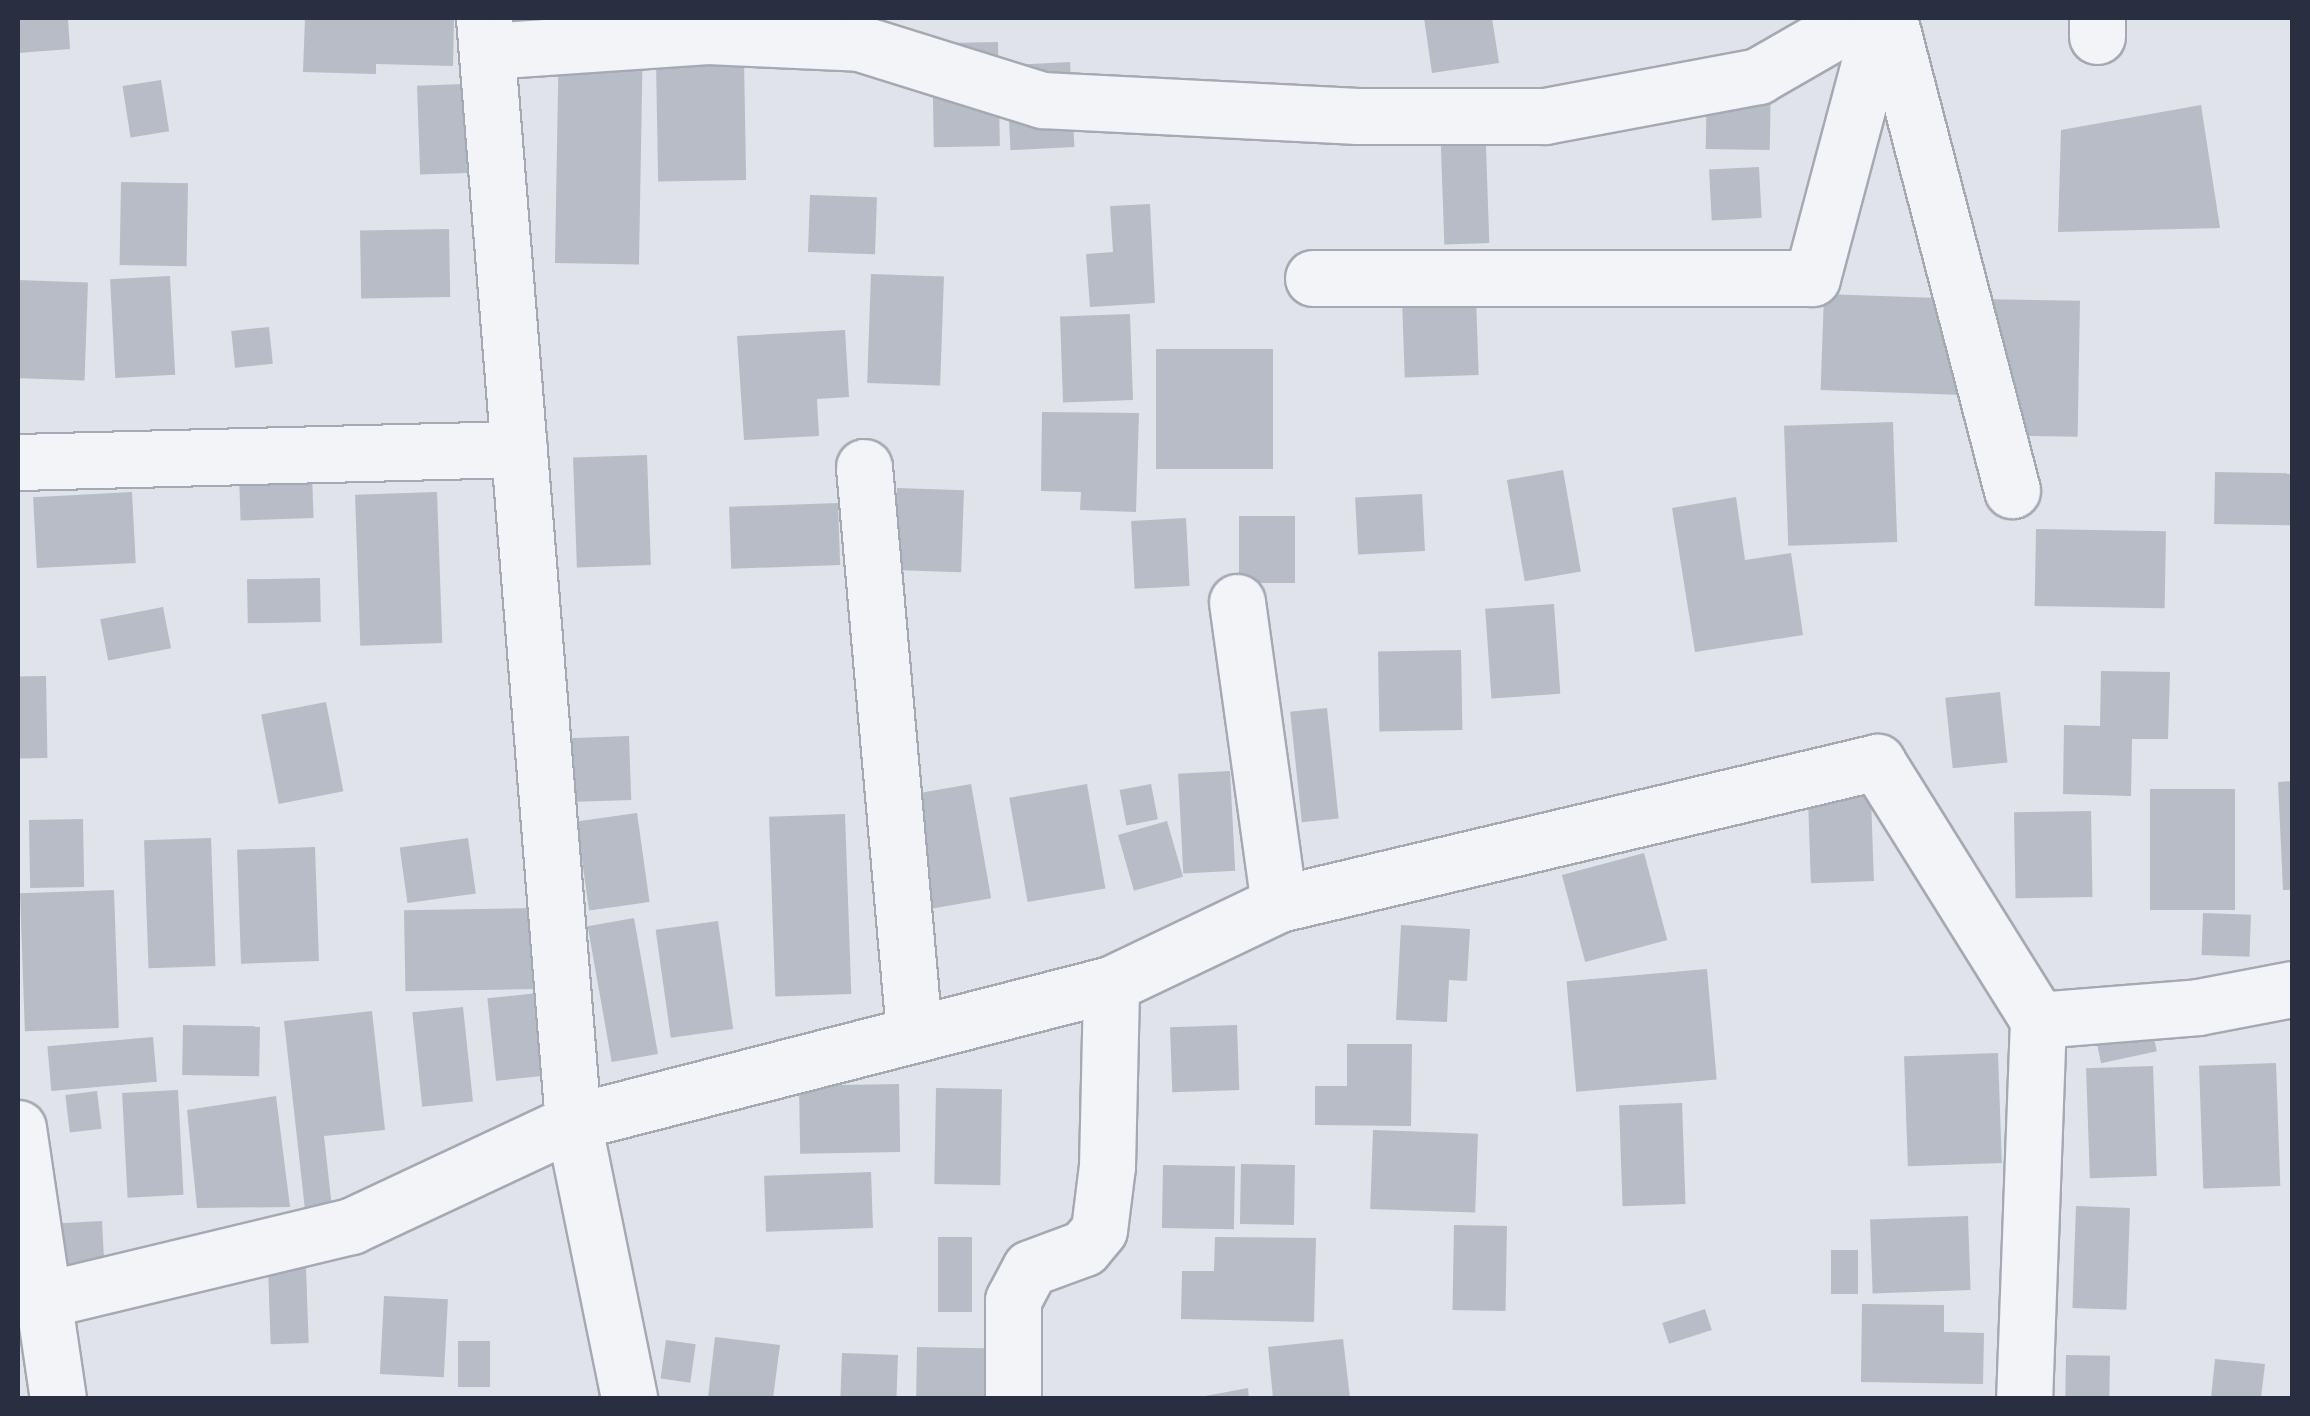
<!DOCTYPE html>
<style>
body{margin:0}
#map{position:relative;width:2310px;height:1416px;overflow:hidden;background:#e0e3e9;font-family:Cabin,sans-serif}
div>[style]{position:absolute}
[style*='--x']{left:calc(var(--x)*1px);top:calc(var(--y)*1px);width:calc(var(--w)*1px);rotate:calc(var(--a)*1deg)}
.building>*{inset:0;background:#b7bcc6;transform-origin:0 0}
.roads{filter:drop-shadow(2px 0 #a5a9b3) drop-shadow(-2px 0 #a5a9b3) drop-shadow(0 2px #a5a9b3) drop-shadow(0 -2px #a5a9b3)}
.minor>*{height:55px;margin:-27.5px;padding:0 27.5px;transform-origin:27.5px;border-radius:27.5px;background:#f3f4f7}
span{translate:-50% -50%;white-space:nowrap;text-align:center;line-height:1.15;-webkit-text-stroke:8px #f0f2f6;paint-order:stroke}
.frame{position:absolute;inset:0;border:20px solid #292f40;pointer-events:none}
</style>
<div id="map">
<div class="building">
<div style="clip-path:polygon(18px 18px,68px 18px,70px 49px,18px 53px)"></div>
<div style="clip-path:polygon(305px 18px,454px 18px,453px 66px,376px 64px,376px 74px,303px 72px)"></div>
<div style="clip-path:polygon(1424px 18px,1492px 18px,1499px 63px,1432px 73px)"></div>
<div style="left:559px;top:32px;width:84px;height:231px;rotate:1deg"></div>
<div style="left:998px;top:42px;width:104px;height:66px;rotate:89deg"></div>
<div style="left:744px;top:59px;width:121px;height:88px;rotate:89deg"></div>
<div style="left:1070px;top:62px;width:85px;height:64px;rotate:87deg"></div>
<div style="left:1707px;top:75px;width:64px;height:74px;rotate:1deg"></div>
<div style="left:161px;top:80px;width:52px;height:39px;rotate:81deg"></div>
<div style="left:464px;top:84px;width:89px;height:47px;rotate:88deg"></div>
<div style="clip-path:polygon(2201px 105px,2220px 228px,2058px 232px,2061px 130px)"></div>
<div style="left:1485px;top:119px;width:124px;height:45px;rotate:88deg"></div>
<div style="left:1759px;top:167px;width:51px;height:50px;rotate:87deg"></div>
<div style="left:121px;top:182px;width:67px;height:83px;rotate:1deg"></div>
<div style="left:810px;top:195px;width:67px;height:57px;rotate:2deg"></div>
<div style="clip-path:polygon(1150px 204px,1155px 303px,1090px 307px,1086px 254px,1113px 252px,1110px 206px)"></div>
<div style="left:449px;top:229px;width:68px;height:89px;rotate:89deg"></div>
<div style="left:871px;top:274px;width:73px;height:109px;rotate:2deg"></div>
<div style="left:170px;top:276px;width:99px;height:60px;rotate:87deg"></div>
<div style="left:18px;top:280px;width:70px;height:98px;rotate:2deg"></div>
<div style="left:1824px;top:294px;width:143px;height:96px;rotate:2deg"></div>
<div style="left:1476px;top:298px;width:77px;height:74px;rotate:88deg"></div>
<div style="left:1978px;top:299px;width:102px;height:136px;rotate:1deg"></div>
<div style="left:1130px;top:314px;width:86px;height:70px;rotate:88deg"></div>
<div style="left:269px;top:327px;width:37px;height:38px;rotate:84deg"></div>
<div style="clip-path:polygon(845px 330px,849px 397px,817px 399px,819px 436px,744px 440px,737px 336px)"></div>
<div style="left:1273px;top:349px;width:120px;height:117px;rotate:90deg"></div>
<div style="clip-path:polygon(1042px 412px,1139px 413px,1136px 512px,1080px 510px,1081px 492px,1041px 491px)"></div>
<div style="left:1893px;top:422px;width:120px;height:109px;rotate:88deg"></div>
<div style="left:311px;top:445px;width:73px;height:73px;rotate:88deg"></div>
<div style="left:647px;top:455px;width:110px;height:74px;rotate:88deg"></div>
<div style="left:1563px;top:470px;width:103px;height:57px;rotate:80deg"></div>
<div style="left:2215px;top:472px;width:77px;height:52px;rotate:1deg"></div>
<div style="left:897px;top:488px;width:67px;height:82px;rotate:2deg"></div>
<div style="left:132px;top:492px;width:71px;height:99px;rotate:87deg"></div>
<div style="left:437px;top:492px;width:151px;height:82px;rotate:88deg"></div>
<div style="left:1422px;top:494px;width:57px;height:67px;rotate:87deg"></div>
<div style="clip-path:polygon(1736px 497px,1745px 560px,1791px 553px,1803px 635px,1695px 652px,1672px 508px)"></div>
<div style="left:838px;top:503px;width:62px;height:109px;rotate:88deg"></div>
<div style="left:1239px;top:516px;width:56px;height:67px"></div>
<div style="left:1186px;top:518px;width:68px;height:55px;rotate:87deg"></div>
<div style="left:2036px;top:529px;width:130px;height:77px;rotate:1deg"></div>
<div style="left:320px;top:578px;width:44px;height:73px;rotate:89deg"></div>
<div style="left:1554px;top:604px;width:90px;height:69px;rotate:86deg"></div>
<div style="left:163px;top:607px;width:42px;height:64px;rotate:79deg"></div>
<div style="left:1461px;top:650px;width:80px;height:83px;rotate:89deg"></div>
<div style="clip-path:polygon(2101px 671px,2170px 672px,2168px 739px,2132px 739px,2131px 796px,2063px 794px,2064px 725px,2100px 726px)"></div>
<div style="left:46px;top:676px;width:82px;height:28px;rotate:89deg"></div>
<div style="left:2000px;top:692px;width:71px;height:55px;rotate:84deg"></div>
<div style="left:326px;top:702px;width:91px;height:66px;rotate:79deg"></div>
<div style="left:1327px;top:708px;width:111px;height:37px;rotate:84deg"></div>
<div style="left:629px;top:736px;width:64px;height:62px;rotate:88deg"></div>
<div style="left:1870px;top:769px;width:112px;height:63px;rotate:88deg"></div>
<div style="left:1230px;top:771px;width:100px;height:52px;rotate:87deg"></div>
<div style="clip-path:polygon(2292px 781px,2292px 890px,2283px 890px,2278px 782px)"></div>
<div style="left:971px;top:784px;width:116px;height:61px;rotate:80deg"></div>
<div style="left:1087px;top:784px;width:106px;height:79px;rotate:80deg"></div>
<div style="left:1151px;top:784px;width:36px;height:32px;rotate:79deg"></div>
<div style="left:2150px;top:789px;width:85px;height:121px"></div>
<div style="left:2091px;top:811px;width:86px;height:77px;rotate:89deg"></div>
<div style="left:637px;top:813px;width:90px;height:61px;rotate:82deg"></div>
<div style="left:845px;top:814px;width:180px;height:76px;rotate:88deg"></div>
<div style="left:83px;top:819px;width:68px;height:54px;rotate:89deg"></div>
<div style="left:1167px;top:821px;width:58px;height:51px;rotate:74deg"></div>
<div style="left:211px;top:838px;width:128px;height:67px;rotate:88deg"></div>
<div style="left:468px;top:838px;width:56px;height:69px;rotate:82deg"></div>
<div style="left:315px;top:847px;width:114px;height:78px;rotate:88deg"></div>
<div style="left:1644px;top:853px;width:90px;height:85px;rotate:75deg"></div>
<div style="left:114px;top:890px;width:138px;height:94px;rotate:88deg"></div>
<div style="left:536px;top:908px;width:81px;height:132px;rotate:89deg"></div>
<div style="left:2203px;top:913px;width:48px;height:42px;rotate:2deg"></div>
<div style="left:634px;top:918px;width:138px;height:47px;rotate:80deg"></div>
<div style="left:718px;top:921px;width:109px;height:63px;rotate:82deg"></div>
<div style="clip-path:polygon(1401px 925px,1470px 929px,1467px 981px,1449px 980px,1447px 1022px,1396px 1020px)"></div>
<div style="left:1707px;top:969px;width:111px;height:141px;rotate:85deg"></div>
<div style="left:557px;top:991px;width:83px;height:70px;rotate:84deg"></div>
<div style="left:463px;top:1007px;width:95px;height:51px;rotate:84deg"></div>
<div style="clip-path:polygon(372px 1011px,385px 1130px,324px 1136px,332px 1208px,305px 1210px,284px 1021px)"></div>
<div style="left:2150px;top:1019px;width:33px;height:57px;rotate:78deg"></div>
<div style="left:183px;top:1025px;width:77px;height:50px;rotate:1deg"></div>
<div style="left:1237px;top:1025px;width:65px;height:67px;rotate:88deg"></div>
<div style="left:153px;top:1037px;width:45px;height:106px;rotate:85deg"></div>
<div style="clip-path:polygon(1347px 1044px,1412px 1044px,1411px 1126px,1315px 1125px,1315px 1086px,1347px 1086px)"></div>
<div style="left:1998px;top:1053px;width:110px;height:94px;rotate:88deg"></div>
<div style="left:2276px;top:1063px;width:123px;height:77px;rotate:88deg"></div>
<div style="left:2153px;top:1066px;width:110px;height:67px;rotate:88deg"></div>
<div style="left:899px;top:1084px;width:68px;height:100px;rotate:89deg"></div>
<div style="left:936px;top:1088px;width:66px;height:96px;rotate:1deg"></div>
<div style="left:178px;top:1090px;width:105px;height:56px;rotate:87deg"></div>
<div style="left:97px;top:1091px;width:38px;height:32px;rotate:83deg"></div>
<div style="clip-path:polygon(276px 1096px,290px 1207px,197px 1208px,187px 1110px)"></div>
<div style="left:1682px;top:1103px;width:101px;height:63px;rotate:88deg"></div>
<div style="left:1373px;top:1130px;width:105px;height:79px;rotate:2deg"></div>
<div style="left:1241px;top:1164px;width:54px;height:60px;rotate:1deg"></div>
<div style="left:1163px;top:1165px;width:72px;height:63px;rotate:1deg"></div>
<div style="left:871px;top:1172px;width:56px;height:107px;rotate:88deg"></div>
<div style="left:2076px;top:1206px;width:54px;height:102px;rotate:2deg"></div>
<div style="left:1968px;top:1216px;width:74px;height:98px;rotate:88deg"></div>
<div style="left:102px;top:1221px;width:42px;height:42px;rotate:87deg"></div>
<div style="left:1454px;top:1225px;width:53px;height:85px;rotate:1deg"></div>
<div style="left:938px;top:1237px;width:34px;height:75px"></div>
<div style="clip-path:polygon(1215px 1237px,1316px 1238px,1314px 1322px,1181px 1319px,1182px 1271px,1214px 1271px)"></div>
<div style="left:1831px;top:1250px;width:27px;height:44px"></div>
<div style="left:306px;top:1267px;width:76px;height:38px;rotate:88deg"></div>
<div style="left:384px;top:1296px;width:64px;height:78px;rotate:3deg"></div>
<div style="clip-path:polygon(1862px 1304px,1944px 1305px,1944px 1332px,1984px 1333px,1983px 1384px,1861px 1382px)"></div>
<div style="left:1705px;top:1309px;width:22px;height:45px;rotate:72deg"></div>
<div style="clip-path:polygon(715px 1337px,780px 1345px,773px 1398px,708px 1398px)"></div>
<div style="clip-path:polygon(1343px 1339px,1350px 1398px,1273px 1398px,1268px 1347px)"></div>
<div style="left:666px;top:1340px;width:30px;height:39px;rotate:8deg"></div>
<div style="left:458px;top:1341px;width:32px;height:46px"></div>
<div style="left:917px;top:1347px;width:80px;height:51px;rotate:1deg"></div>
<div style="left:842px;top:1353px;width:56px;height:45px;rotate:2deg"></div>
<div style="left:2066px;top:1355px;width:44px;height:43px;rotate:1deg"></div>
<div style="clip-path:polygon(2215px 1359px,2265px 1364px,2261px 1398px,2211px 1398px)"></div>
<div style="clip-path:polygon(1248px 1388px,1249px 1398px,1200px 1398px,1200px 1397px)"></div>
</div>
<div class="roads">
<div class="minor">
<div style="--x:484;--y:18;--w:1108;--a:85.39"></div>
<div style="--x:573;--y:1122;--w:282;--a:78.5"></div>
<div style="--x:1889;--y:18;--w:488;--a:75.4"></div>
<div style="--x:2097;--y:18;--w:18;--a:90"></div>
<div style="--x:487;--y:51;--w:221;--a:-3.9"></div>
<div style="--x:707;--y:36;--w:152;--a:2.6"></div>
<div style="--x:859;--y:43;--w:192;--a:17.3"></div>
<div style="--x:1042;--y:100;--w:316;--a:2.9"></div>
<div style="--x:1358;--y:116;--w:187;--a:0"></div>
<div style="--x:1545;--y:116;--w:217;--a:-10.6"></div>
<div style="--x:1758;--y:76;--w:116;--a:-29.9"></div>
<div style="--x:1313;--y:278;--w:499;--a:0"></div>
<div style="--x:1812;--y:278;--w:269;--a:-75.1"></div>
<div style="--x:18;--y:462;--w:501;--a:-1.49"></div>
<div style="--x:864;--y:467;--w:567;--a:84.94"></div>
<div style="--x:1237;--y:602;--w:305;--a:82.1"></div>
<div style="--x:2038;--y:1020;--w:161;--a:-4.6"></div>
<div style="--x:2198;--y:1007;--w:96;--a:-10.8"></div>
<div style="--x:18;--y:1128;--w:273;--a:81.6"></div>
<div style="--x:43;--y:1300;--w:317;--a:-13.5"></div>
<div style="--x:351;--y:1226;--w:245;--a:-25.1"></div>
<div style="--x:573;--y:1122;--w:555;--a:-14.39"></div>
<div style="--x:1111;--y:984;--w:186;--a:-25.5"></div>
<div style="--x:1279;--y:904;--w:615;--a:-13.36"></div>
<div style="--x:1877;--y:762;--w:304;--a:58"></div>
<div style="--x:2038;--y:1020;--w:378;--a:92.1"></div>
<div style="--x:1013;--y:1398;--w:98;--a:-90"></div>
<div style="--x:1013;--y:1300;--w:36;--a:-62"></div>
<div style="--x:1030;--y:1268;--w:58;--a:-20.3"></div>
<div style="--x:1084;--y:1248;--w:23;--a:-50"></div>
<div style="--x:1099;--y:1230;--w:64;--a:-82.9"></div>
<div style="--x:1107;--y:1166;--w:182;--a:-88.7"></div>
</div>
</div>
<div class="frame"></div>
</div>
